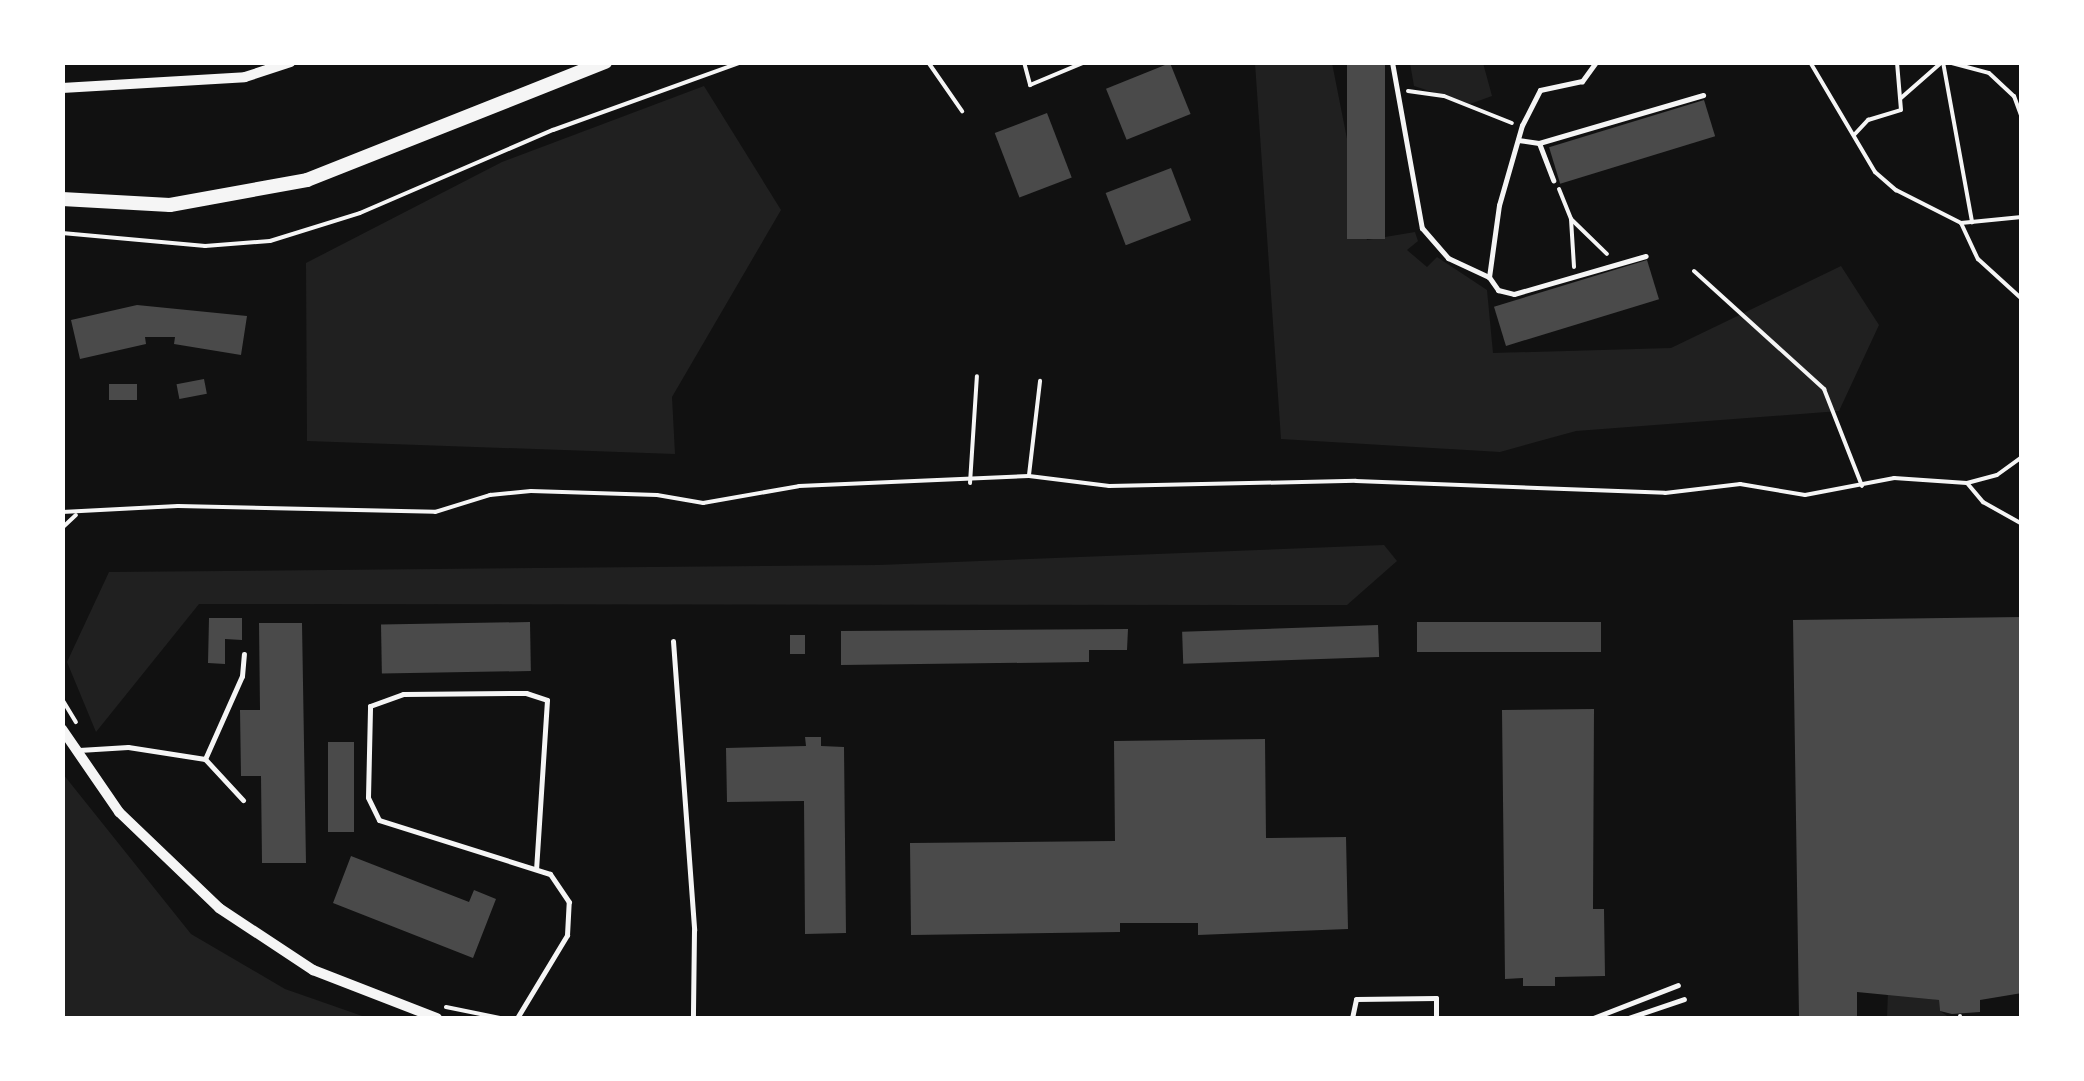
<!DOCTYPE html>
<style>
body{margin:0}
#map{position:relative;width:2084px;height:1081px;overflow:hidden;background:#111;font-family:Helvetica,sans-serif}
div>[style]{position:absolute}
[style*='--x']{left:calc(var(--x)*1px);top:calc(var(--y)*1px);width:calc(var(--w)*1px);rotate:calc(var(--a)*1deg)}
.green>*{inset:0;background:#202020}
.building>*{inset:0;background:#4a4a4a;transform-origin:0 0}
.path>*{height:4px;margin:-2px;padding:0 2px;transform-origin:2px;border-radius:2px;background:#f5f5f5}
.service>*{height:5px;margin:-2.5px;padding:0 2.5px;transform-origin:2.5px;border-radius:2.5px;background:#f5f5f5}
.minor>*{height:10px;margin:-5px;padding:0 5px;transform-origin:5px;border-radius:5px;background:#f5f5f5}
.secondary>*{height:14px;margin:-7px;padding:0 7px;transform-origin:7px;border-radius:7px;background:#f5f5f5}
span{translate:-50% -50%;white-space:nowrap;text-align:center;line-height:1.15;-webkit-text-stroke:9px #fff;paint-order:stroke}
.frame{position:absolute;inset:0;border:65px solid #fff;pointer-events:none}
</style>
<div id="map">
<div class="green">
<div style="clip-path:polygon(1255px 63px,1332px 63px,1367px 240px,1415px 232px,1418px 241px,1407px 250px,1427px 267px,1437px 257px,1487px 290px,1493px 353px,1671px 348px,1841px 266px,1879px 325px,1839px 411px,1576px 431px,1500px 452px,1281px 439px)"></div>
<div style="clip-path:polygon(1410px 63px,1483px 63px,1492px 96px,1470px 104px,1414px 86px)"></div>
<div style="clip-path:polygon(704px 86px,781px 210px,672px 397px,675px 454px,307px 441px,306px 263px,502px 162px)"></div>
<div style="clip-path:polygon(1384px 545px,1397px 561px,1347px 605px,199px 604px,96px 732px,67px 662px,109px 572px,879px 565px)"></div>
<div style="clip-path:polygon(63px 774px,191px 934px,285px 989px,368px 1018px,63px 1018px)"></div>
<div style="clip-path:polygon(1888px 991px,1939px 1000px,1940px 1011px,1950px 1018px,1887px 1018px)"></div>
</div>
<div class="building">
<div style="left:1347px;top:62px;width:38px;height:177px"></div>
<div style="left:1170px;top:63px;width:55px;height:69px;rotate:68deg"></div>
<div style="left:1704px;top:100px;width:38px;height:162px;rotate:73deg"></div>
<div style="left:1047px;top:113px;width:69px;height:56px;rotate:69deg"></div>
<div style="left:1171px;top:168px;width:56px;height:70px;rotate:69deg"></div>
<div style="left:1647px;top:260px;width:41px;height:160px;rotate:73deg"></div>
<div style="clip-path:polygon(137px 305px,247px 316px,241px 355px,174px 344px,175px 337px,145px 337px,146px 344px,80px 359px,71px 320px)"></div>
<div style="left:204px;top:379px;width:15px;height:28px;rotate:79deg"></div>
<div style="left:109px;top:384px;width:28px;height:16px"></div>
<div style="clip-path:polygon(2022px 617px,2022px 993px,1980px 1000px,1980px 1012px,1952px 1014px,1940px 1011px,1939px 1000px,1857px 992px,1857px 1016px,1799px 1017px,1793px 620px)"></div>
<div style="clip-path:polygon(209px 618px,242px 618px,242px 640px,225px 639px,225px 664px,208px 663px)"></div>
<div style="left:530px;top:622px;width:49px;height:149px;rotate:89deg"></div>
<div style="left:1601px;top:622px;width:30px;height:184px;rotate:90deg"></div>
<div style="clip-path:polygon(259px 623px,302px 623px,306px 863px,262px 863px,261px 776px,241px 776px,240px 710px,260px 710px)"></div>
<div style="left:1378px;top:625px;width:32px;height:196px;rotate:88deg"></div>
<div style="clip-path:polygon(1128px 629px,1127px 650px,1089px 650px,1089px 662px,841px 665px,841px 631px)"></div>
<div style="left:790px;top:635px;width:15px;height:19px"></div>
<div style="clip-path:polygon(1594px 709px,1593px 909px,1604px 909px,1605px 976px,1555px 977px,1555px 986px,1523px 986px,1523px 978px,1505px 979px,1502px 710px)"></div>
<div style="clip-path:polygon(805px 737px,821px 737px,821px 746px,844px 747px,846px 933px,805px 934px,804px 801px,727px 802px,726px 748px,806px 746px)"></div>
<div style="clip-path:polygon(1265px 739px,1266px 838px,1346px 837px,1348px 929px,1198px 935px,1198px 923px,1120px 923px,1120px 932px,911px 935px,910px 843px,1115px 841px,1114px 741px)"></div>
<div style="left:328px;top:742px;width:26px;height:90px"></div>
<div style="clip-path:polygon(351px 856px,469px 902px,474px 890px,496px 899px,473px 958px,333px 903px)"></div>
</div>
<div class="path">
<div style="--x:928;--y:62;--w:60;--a:55.2"></div>
<div style="--x:1024;--y:62;--w:24;--a:75"></div>
<div style="--x:1030;--y:85;--w:60;--a:-22.7"></div>
<div style="--x:1810;--y:62;--w:128;--a:59.4"></div>
<div style="--x:1875;--y:172;--w:28;--a:41"></div>
<div style="--x:1896;--y:190;--w:73;--a:26.9"></div>
<div style="--x:1961;--y:223;--w:61;--a:-5.6"></div>
<div style="--x:1943;--y:62;--w:163;--a:79.7"></div>
<div style="--x:1948;--y:62;--w:42;--a:15"></div>
<div style="--x:1989;--y:73;--w:34;--a:43"></div>
<div style="--x:2014;--y:96;--w:23;--a:70"></div>
<div style="--x:1408;--y:91;--w:36;--a:8"></div>
<div style="--x:1444;--y:96;--w:73;--a:21.7"></div>
<div style="--x:1901;--y:98;--w:55;--a:-41.3"></div>
<div style="--x:1854;--y:135;--w:21;--a:-47"></div>
<div style="--x:1868;--y:120;--w:34;--a:-17"></div>
<div style="--x:1901;--y:110;--w:48;--a:-94.8"></div>
<div style="--x:1559;--y:189;--w:32;--a:68"></div>
<div style="--x:1571;--y:219;--w:48;--a:86.4"></div>
<div style="--x:1571;--y:219;--w:50;--a:44.2"></div>
<div style="--x:1961;--y:223;--w:40;--a:65"></div>
<div style="--x:1978;--y:259;--w:59;--a:42.3"></div>
<div style="--x:62;--y:233;--w:144;--a:5.2"></div>
<div style="--x:205;--y:246;--w:65;--a:-4.4"></div>
<div style="--x:270;--y:241;--w:94;--a:-17.3"></div>
<div style="--x:360;--y:213;--w:210;--a:-23.3"></div>
<div style="--x:553;--y:130;--w:201;--a:-19.8"></div>
<div style="--x:1694;--y:271;--w:176;--a:42.2"></div>
<div style="--x:1824;--y:389;--w:104;--a:68.6"></div>
<div style="--x:1029;--y:475;--w:95;--a:-83.3"></div>
<div style="--x:970;--y:483;--w:107;--a:-86.3"></div>
<div style="--x:1967;--y:483;--w:25;--a:50"></div>
<div style="--x:1983;--y:502;--w:45;--a:29.4"></div>
<div style="--x:62;--y:512;--w:116;--a:-3"></div>
<div style="--x:178;--y:506;--w:257;--a:1.3"></div>
<div style="--x:435;--y:512;--w:58;--a:-17.2"></div>
<div style="--x:490;--y:495;--w:41;--a:-5.6"></div>
<div style="--x:531;--y:491;--w:126;--a:1.8"></div>
<div style="--x:657;--y:495;--w:47;--a:9.9"></div>
<div style="--x:703;--y:503;--w:97;--a:-10"></div>
<div style="--x:799;--y:486;--w:230;--a:-2.5"></div>
<div style="--x:1029;--y:476;--w:81;--a:7.1"></div>
<div style="--x:1109;--y:486;--w:247;--a:-1.2"></div>
<div style="--x:1356;--y:481;--w:309;--a:2.2"></div>
<div style="--x:1665;--y:493;--w:76;--a:-6.8"></div>
<div style="--x:1740;--y:484;--w:66;--a:9.6"></div>
<div style="--x:1805;--y:495;--w:91;--a:-10.8"></div>
<div style="--x:1894;--y:478;--w:73;--a:3.9"></div>
<div style="--x:1967;--y:483;--w:31;--a:-15"></div>
<div style="--x:1997;--y:475;--w:31;--a:-36"></div>
<div style="--x:62;--y:528;--w:19;--a:-43"></div>
<div style="--x:62;--y:699;--w:27;--a:59"></div>
<div style="--x:446;--y:1007;--w:55;--a:11.5"></div>
<div style="--x:1960;--y:1018;--w:2;--a:-90"></div>
</div>
<div class="service">
<div style="--x:358;--y:62;--w:21;--a:0"></div>
<div style="--x:1392;--y:62;--w:169;--a:79.8"></div>
<div style="--x:1422;--y:228;--w:40;--a:49"></div>
<div style="--x:1448;--y:258;--w:45;--a:24.9"></div>
<div style="--x:1596;--y:62;--w:24;--a:126"></div>
<div style="--x:1582;--y:81;--w:43;--a:167.9"></div>
<div style="--x:1540;--y:90;--w:39;--a:117"></div>
<div style="--x:1522;--y:125;--w:83;--a:106"></div>
<div style="--x:1499;--y:205;--w:73;--a:97.9"></div>
<div style="--x:1489;--y:277;--w:16;--a:55"></div>
<div style="--x:1498;--y:290;--w:16;--a:14"></div>
<div style="--x:1514;--y:294;--w:137;--a:-16.1"></div>
<div style="--x:1518;--y:140;--w:21;--a:8"></div>
<div style="--x:1539;--y:143;--w:171;--a:-16.3"></div>
<div style="--x:1539;--y:143;--w:40;--a:69"></div>
<div style="--x:673;--y:641;--w:290;--a:85.8"></div>
<div style="--x:694;--y:930;--w:88;--a:90.7"></div>
<div style="--x:79;--y:750;--w:49;--a:-3.5"></div>
<div style="--x:128;--y:747;--w:78;--a:8.9"></div>
<div style="--x:205;--y:759;--w:91;--a:-66"></div>
<div style="--x:242;--y:676;--w:22;--a:-85"></div>
<div style="--x:205;--y:759;--w:56;--a:47.2"></div>
<div style="--x:517;--y:1018;--w:97;--a:-58.9"></div>
<div style="--x:567;--y:935;--w:33;--a:-87"></div>
<div style="--x:569;--y:902;--w:34;--a:-124"></div>
<div style="--x:550;--y:874;--w:179;--a:-162.5"></div>
<div style="--x:379;--y:820;--w:25;--a:-116"></div>
<div style="--x:368;--y:797;--w:91;--a:-88.7"></div>
<div style="--x:370;--y:706;--w:35;--a:-20"></div>
<div style="--x:403;--y:694;--w:123;--a:-0.5"></div>
<div style="--x:526;--y:693;--w:22;--a:18"></div>
<div style="--x:547;--y:700;--w:169;--a:93.7"></div>
<div style="--x:1352;--y:1018;--w:19;--a:-78"></div>
<div style="--x:1356;--y:999;--w:80;--a:-0.7"></div>
<div style="--x:1436;--y:998;--w:20;--a:90"></div>
<div style="--x:1593;--y:1018;--w:91;--a:-21.2"></div>
<div style="--x:1628;--y:1018;--w:59;--a:-18.7"></div>
</div>
<div class="minor">
<div style="--x:62;--y:88;--w:183;--a:-3.4"></div>
<div style="--x:245;--y:77;--w:48;--a:-18.1"></div>
<div style="--x:62;--y:729;--w:101;--a:55.5"></div>
<div style="--x:119;--y:812;--w:139;--a:43.8"></div>
<div style="--x:219;--y:908;--w:113;--a:33.4"></div>
<div style="--x:313;--y:970;--w:133;--a:21.2"></div>
</div>
<div class="secondary">
<div style="--x:62;--y:199;--w:108;--a:3.2"></div>
<div style="--x:170;--y:205;--w:139;--a:-10.3"></div>
<div style="--x:307;--y:180;--w:321;--a:-21.6"></div>
</div>
<div class="frame"></div>
</div>
